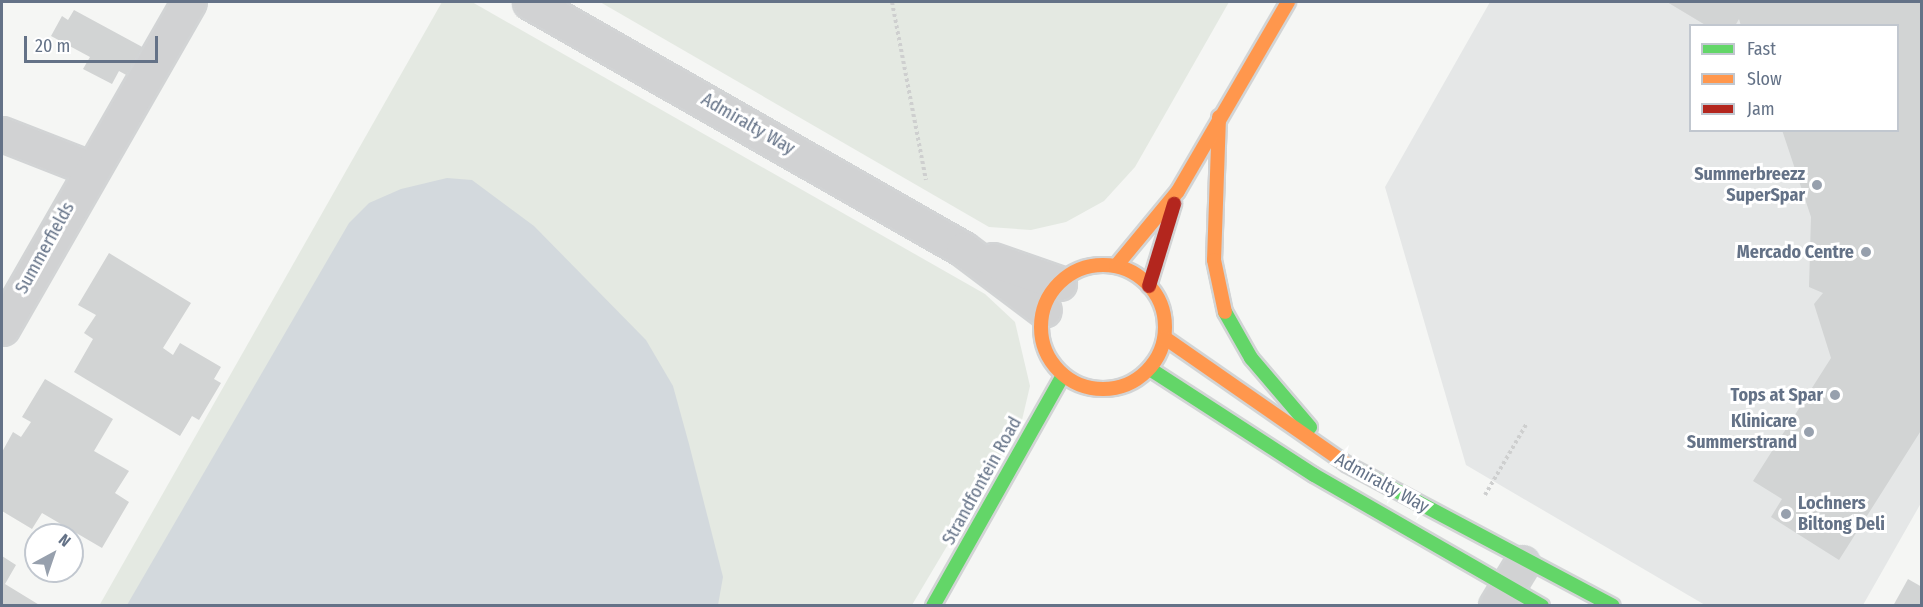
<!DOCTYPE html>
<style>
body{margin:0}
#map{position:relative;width:1923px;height:607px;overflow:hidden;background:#f5f6f4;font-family:"Fira Sans Condensed",sans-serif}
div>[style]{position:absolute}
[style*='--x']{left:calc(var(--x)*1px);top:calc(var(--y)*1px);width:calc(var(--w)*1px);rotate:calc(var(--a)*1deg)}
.built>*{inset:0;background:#e5e7e7}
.green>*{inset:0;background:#e4e9e2}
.water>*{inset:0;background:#d3d9dd}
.building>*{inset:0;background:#d2d4d4}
.path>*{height:4px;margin-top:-2px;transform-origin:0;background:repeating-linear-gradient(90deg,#cecfcf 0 3px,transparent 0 6px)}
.roads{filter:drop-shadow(2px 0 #d2d4d5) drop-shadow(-2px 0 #d2d4d5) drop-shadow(0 2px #d2d4d5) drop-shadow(0 -2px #d2d4d5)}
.street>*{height:33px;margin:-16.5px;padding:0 16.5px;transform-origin:16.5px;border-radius:16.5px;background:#d1d2d3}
.fast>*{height:14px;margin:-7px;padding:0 7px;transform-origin:7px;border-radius:7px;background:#63d668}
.slow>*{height:14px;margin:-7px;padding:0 7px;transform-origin:7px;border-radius:7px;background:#ff974d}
.slow>.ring{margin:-7px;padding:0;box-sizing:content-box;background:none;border:14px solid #ff974d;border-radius:50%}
.jam>*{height:14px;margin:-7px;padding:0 7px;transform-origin:7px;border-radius:7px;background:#b3261e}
.dots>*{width:16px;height:16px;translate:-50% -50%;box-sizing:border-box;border:3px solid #fff;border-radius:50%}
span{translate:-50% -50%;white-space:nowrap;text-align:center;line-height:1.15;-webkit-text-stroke:6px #fff;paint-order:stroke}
.street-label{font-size:18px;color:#647287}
.poi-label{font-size:18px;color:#647287;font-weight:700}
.right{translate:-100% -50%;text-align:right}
.left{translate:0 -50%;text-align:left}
.frame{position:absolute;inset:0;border:3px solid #647287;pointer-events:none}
.legend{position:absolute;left:1689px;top:24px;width:210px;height:108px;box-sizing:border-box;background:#fff;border:2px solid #c1c7cf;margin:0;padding:8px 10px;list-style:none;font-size:18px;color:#647287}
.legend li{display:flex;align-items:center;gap:12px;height:30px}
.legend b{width:30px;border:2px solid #c1c7cf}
.north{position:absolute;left:24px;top:523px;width:60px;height:60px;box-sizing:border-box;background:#fff;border:2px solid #c1c7cf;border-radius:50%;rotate:40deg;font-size:16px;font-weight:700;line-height:24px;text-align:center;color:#647287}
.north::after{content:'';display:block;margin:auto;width:21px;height:27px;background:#97a0ad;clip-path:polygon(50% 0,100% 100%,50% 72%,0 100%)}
.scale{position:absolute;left:24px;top:36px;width:134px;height:27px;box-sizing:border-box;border:3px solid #647287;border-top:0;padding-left:8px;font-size:18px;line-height:21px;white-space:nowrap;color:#647287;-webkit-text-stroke:4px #fff;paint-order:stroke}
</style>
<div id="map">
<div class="built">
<div style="clip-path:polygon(evenodd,1490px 2px,1921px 2px,1921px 503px,1863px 605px,1705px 605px,1466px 465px,1385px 187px,1490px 2px,1690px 26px,1898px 26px,1898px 130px,1690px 130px,1690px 26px)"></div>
</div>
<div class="green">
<div style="clip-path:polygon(442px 2px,472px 2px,985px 294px,1015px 322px,1030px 386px,1022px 420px,912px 605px,99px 606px)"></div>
<div style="clip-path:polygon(600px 2px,1229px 2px,1135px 167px,1104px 201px,1066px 222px,1031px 230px,989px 227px)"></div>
</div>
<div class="water">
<div style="clip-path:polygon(447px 178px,472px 180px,534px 226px,646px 340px,673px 386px,689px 444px,723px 577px,718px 605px,127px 605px,349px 223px,369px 203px,401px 189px)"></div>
</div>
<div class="building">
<div style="clip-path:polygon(1667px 2px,1922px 3px,1922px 429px,1839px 560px,1771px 517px,1782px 499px,1753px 481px,1831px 358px,1814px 304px,1823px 293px,1809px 287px,1811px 217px,1782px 130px,1898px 130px,1898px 26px,1741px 26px,1739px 19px,1735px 26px,1707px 26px)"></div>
<div style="clip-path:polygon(74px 10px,146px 49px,130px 77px,119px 71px,112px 84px,83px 69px,90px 57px,51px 36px,62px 16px,68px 20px)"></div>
<div style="clip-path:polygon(109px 253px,191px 303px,163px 348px,173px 355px,180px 343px,221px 367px,214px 379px,221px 383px,199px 420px,192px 416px,180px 436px,74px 372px,93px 339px,84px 333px,96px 315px,78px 305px)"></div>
<div style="clip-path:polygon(45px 379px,113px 419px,94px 451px,129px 471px,115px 493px,129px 502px,102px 548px,42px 513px,32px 529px,2px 511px,2px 452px,13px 432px,21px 437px,31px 422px,22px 417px)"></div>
<div style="clip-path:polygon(2px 556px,16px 565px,5px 584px,41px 606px,2px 606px)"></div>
<div style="clip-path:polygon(1908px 579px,1922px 587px,1922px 606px,1893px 606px)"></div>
</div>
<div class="path">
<div style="--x:892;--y:2;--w:181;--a:79.2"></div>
<div style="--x:1485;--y:495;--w:83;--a:-59.7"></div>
</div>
<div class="roads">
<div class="street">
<div style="--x:530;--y:2;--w:498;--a:29.7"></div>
<div style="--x:963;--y:249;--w:101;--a:37"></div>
<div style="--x:2;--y:134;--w:93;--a:21.3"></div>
<div style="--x:993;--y:260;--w:70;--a:19.2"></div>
<div style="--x:2;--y:328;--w:376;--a:-60.2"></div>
<div style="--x:1496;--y:606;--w:50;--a:-58.8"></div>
</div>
<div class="fast">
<div style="--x:1225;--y:312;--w:53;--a:60.5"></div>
<div style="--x:1251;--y:358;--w:91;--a:49.5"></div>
<div style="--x:1150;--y:369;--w:195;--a:32.9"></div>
<div style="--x:1314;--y:475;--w:263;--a:29.9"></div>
<div style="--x:1346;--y:464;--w:302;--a:28"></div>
<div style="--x:933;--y:606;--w:265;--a:-60.6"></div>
</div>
<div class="slow">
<div style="--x:1219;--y:117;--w:143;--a:92"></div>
<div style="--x:1214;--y:260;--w:53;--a:78.1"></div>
<div class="ring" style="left:1041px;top:265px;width:110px;height:110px"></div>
<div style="--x:1116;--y:266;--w:97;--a:-50.4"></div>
<div style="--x:1178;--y:191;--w:219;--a:-59.8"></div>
<div style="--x:1165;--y:338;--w:221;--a:34.8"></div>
</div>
<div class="jam">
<div style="--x:1149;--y:286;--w:86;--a:-73"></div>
</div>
</div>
<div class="dots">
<div style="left:1817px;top:185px;background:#97a0ad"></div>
<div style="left:1866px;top:252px;background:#97a0ad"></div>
<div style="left:1835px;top:395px;background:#97a0ad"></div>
<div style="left:1809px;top:432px;background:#97a0ad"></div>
<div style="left:1786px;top:514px;background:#97a0ad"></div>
</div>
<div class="street-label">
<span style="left:748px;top:124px;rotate:30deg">Admiralty Way</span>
<span style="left:45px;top:248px;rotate:-61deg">Summerfields</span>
<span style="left:982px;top:481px;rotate:-61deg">Strandfontein Road</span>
<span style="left:1382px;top:483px;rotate:29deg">Admiralty Way</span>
</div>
<div class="poi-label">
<span class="right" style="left:1805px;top:185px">Summerbreezz<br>SuperSpar</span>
<span class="right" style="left:1854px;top:252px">Mercado Centre</span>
<span class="right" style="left:1823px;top:395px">Tops at Spar</span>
<span class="right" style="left:1797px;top:432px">Klinicare<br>Summerstrand</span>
<span class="left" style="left:1798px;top:514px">Lochners<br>Biltong Deli</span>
</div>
<div class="frame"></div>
<ul class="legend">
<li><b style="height:8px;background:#63d668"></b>Fast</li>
<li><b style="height:8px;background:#ff974d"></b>Slow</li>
<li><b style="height:8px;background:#b3261e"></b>Jam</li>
</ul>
<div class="north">N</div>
<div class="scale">20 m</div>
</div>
